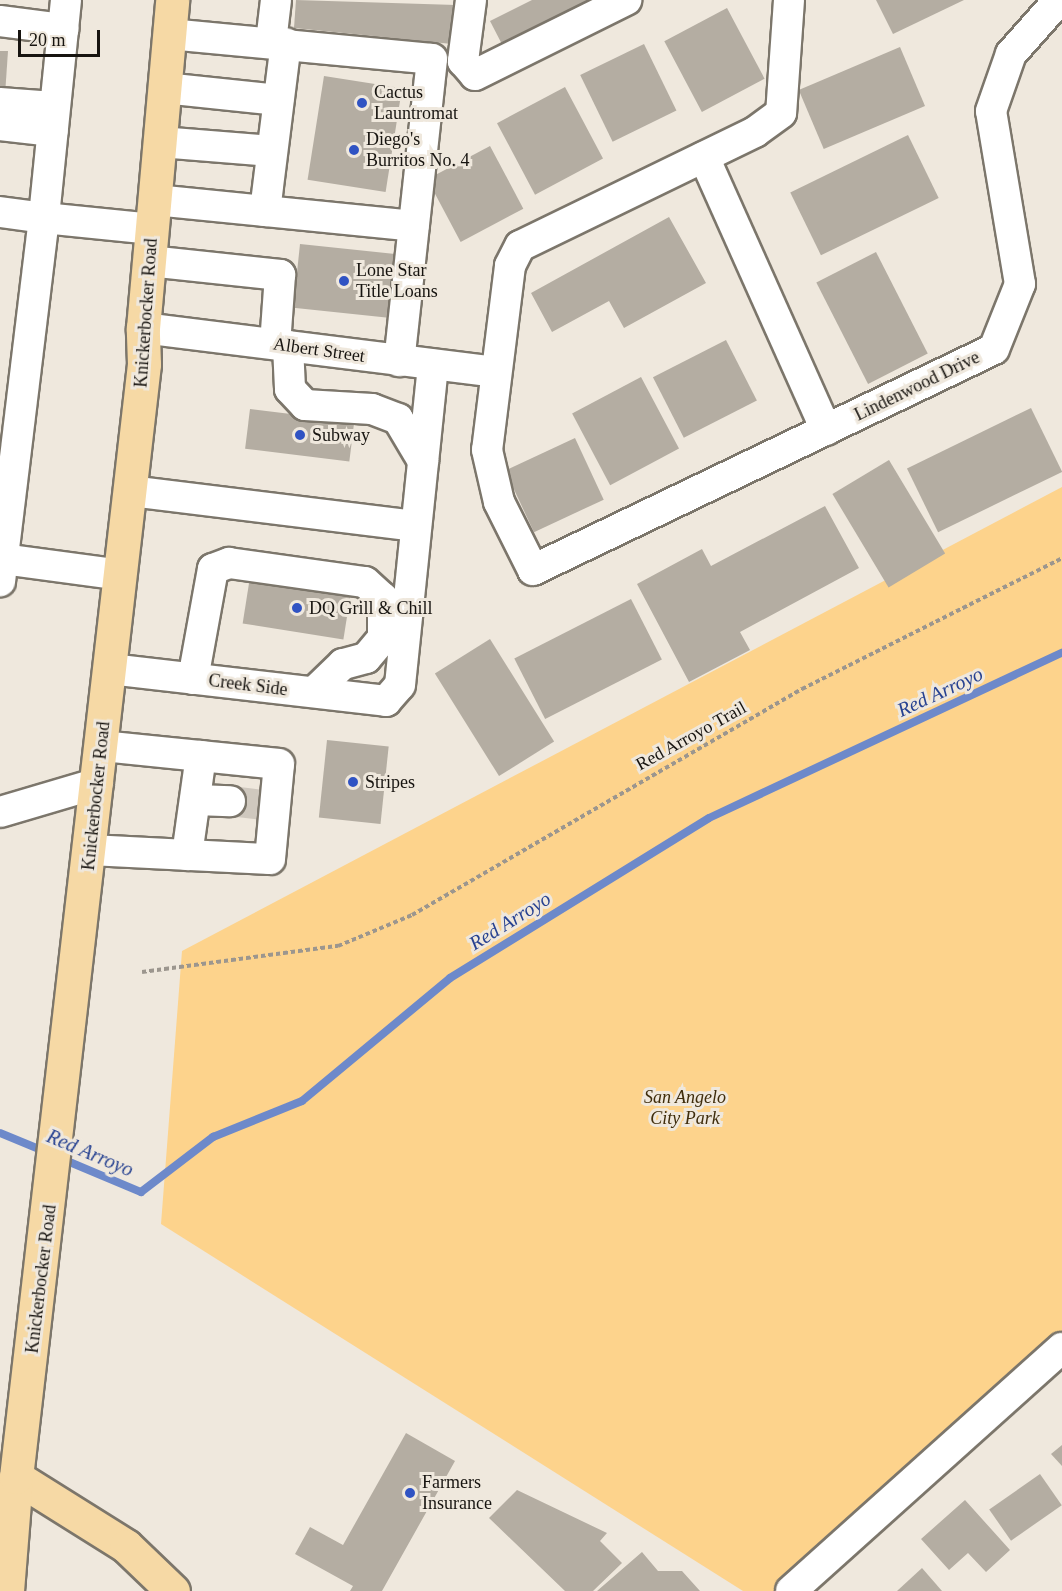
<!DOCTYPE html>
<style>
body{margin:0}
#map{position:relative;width:1062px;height:1591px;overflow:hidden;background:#efe8dd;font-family:Georgia,serif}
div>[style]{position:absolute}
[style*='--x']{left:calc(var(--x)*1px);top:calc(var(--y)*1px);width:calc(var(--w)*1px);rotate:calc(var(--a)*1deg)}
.green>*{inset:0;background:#fdd38c}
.stream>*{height:8px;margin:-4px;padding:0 4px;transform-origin:4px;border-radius:4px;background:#6d89ca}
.building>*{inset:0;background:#b4ada2;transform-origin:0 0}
.minor-tunnel>*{height:30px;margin-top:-15px;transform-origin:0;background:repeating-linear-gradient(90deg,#cfc8be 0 30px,transparent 0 45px)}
.path>*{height:4px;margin-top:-2px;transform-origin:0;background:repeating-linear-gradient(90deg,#9c968e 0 4.5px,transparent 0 7.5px)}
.roads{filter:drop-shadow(2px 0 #7c766b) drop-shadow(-2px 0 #7c766b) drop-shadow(0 2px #7c766b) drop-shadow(0 -2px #7c766b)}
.minor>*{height:30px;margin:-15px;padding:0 15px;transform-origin:15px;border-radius:15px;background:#fff}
.major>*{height:33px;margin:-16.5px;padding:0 16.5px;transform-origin:16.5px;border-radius:16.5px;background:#f6d9a5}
.dots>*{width:16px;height:16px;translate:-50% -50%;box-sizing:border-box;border:3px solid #efe8dd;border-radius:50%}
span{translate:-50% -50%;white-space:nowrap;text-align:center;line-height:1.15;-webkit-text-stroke:6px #efe8dd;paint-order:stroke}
.poi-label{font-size:18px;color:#171410}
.left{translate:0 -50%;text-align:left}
.street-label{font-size:18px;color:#171410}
.park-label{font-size:18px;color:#3f2d0c;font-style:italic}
.water-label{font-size:20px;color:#274291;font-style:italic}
.scale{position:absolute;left:18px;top:30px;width:82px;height:27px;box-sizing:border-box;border:3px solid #171410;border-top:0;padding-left:8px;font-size:18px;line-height:21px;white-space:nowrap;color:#171410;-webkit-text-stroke:4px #efe8dd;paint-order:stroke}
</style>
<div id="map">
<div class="green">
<div style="clip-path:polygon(1062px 487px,1062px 1358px,802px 1591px,743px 1591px,161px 1224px,182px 951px)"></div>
</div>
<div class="stream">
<div style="--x:0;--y:1133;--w:50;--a:22.4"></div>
<div style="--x:60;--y:1158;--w:88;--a:22.8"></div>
<div style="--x:141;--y:1192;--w:91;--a:-37.4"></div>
<div style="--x:213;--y:1137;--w:96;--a:-22"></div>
<div style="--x:302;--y:1101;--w:192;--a:-39.7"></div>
<div style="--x:450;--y:978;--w:304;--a:-31.7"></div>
<div style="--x:709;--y:818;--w:390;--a:-25.1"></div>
</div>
<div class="building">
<div style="clip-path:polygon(296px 0,456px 5px,452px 44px,294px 28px)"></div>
<div style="clip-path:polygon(532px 0,613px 0,507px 54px,490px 21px)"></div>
<div style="clip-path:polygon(876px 0,964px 0,893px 34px)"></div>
<div style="left:727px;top:8px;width:80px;height:71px;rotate:62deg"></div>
<div style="left:644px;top:44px;width:74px;height:71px;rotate:64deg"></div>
<div style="left:900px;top:47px;width:64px;height:110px;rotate:67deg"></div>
<div style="clip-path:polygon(0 51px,8px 51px,5px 95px,0 95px)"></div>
<div style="left:324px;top:76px;width:79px;height:105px;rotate:9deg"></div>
<div style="left:565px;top:87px;width:81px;height:77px;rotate:62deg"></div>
<div style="left:908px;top:135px;width:70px;height:131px;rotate:64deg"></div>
<div style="left:490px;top:146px;width:71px;height:71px;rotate:62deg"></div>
<div style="clip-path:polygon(669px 217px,706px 283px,624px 328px,609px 301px,552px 332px,531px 293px)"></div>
<div style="left:300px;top:244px;width:98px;height:64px;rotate:6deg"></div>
<div style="left:876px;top:252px;width:114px;height:67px;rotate:63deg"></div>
<div style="left:726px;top:340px;width:68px;height:82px;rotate:63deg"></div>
<div style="left:641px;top:377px;width:81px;height:78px;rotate:62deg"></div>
<div style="left:1031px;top:408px;width:71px;height:138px;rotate:64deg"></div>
<div style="left:250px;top:409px;width:105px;height:40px;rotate:7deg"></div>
<div style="left:575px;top:438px;width:68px;height:77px;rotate:65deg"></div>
<div style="left:889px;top:460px;width:109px;height:66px;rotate:59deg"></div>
<div style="clip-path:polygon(825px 506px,859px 568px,740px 632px,750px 650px,689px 682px,637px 584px,702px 549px,711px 566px)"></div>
<div style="left:250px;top:577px;width:102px;height:47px;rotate:9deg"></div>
<div style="left:631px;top:599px;width:68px;height:131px;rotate:63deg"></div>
<div style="left:490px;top:639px;width:121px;height:65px;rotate:58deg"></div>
<div style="left:327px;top:740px;width:62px;height:78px;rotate:6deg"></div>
<div style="clip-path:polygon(406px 1433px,455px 1461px,382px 1591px,350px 1591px,353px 1586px,295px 1554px,310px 1527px,343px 1545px)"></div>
<div style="clip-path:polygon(1062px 1445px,1062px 1466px,1051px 1454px)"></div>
<div style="left:1040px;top:1474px;width:38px;height:62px;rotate:55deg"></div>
<div style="clip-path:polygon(517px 1490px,607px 1533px,600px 1541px,622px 1563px,593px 1591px,565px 1591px,489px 1518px)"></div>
<div style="clip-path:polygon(965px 1500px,1010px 1550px,986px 1572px,968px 1553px,949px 1570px,921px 1539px)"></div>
<div style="clip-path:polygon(642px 1552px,658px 1571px,682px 1571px,700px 1591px,597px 1591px)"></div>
<div style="clip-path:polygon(922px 1568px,942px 1591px,897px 1591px)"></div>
</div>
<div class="minor-tunnel">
<div style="--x:230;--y:801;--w:33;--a:7"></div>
</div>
<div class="path">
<div style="--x:142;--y:972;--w:198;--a:-7.6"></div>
<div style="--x:338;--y:946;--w:80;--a:-22.7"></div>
<div style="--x:412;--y:915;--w:451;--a:-30.1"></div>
<div style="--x:802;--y:689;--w:291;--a:-26.7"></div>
</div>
<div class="roads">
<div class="minor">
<div style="--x:66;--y:0;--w:219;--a:95.8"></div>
<div style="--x:44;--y:218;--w:109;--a:5.8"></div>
<div style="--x:471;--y:0;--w:62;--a:97.5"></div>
<div style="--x:463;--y:61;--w:18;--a:49"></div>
<div style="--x:475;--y:75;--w:169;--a:-26.4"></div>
<div style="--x:789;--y:0;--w:113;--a:94"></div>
<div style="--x:781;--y:113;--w:32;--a:144"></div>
<div style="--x:755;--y:132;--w:261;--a:154.1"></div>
<div style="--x:520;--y:246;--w:22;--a:117"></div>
<div style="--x:510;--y:266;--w:185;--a:97.1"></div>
<div style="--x:487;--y:450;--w:53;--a:77"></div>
<div style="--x:499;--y:502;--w:76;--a:63.4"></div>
<div style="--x:533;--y:570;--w:511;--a:-25.61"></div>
<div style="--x:994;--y:349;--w:70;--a:-68.2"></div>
<div style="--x:1020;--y:284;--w:175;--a:-99.5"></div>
<div style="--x:991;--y:111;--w:60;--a:-70.7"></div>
<div style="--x:1011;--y:54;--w:72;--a:-48.4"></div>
<div style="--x:0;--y:21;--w:64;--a:7.2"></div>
<div style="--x:169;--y:34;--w:264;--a:5.4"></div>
<div style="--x:432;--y:59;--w:304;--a:96.2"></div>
<div style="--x:271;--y:42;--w:42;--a:-83.2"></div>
<div style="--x:164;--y:88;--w:115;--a:6"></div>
<div style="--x:0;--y:103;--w:54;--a:4.2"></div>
<div style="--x:0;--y:125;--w:53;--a:6.5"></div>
<div style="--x:160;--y:142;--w:112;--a:4.6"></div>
<div style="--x:704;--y:157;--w:299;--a:65.9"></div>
<div style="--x:155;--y:200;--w:260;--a:5.7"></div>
<div style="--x:265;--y:211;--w:169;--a:-82.9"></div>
<div style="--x:0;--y:212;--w:44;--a:7.8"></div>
<div style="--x:44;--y:218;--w:366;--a:96.9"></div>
<div style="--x:149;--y:261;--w:132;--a:6.1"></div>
<div style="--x:280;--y:275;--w:69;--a:94.1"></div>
<div style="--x:143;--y:328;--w:355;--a:7.1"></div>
<div style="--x:288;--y:346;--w:43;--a:87.3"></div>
<div style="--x:290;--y:389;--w:22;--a:47"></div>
<div style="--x:305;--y:405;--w:67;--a:3.4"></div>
<div style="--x:372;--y:409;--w:28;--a:21"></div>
<div style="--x:398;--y:419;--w:49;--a:59.2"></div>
<div style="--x:130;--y:491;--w:288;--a:7"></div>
<div style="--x:3;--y:559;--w:119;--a:7.7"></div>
<div style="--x:110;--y:669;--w:278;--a:6.6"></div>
<div style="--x:386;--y:701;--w:21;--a:-49"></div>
<div style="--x:400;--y:685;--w:322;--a:-84.1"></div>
<div style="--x:193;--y:679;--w:112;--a:-79.7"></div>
<div style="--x:213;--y:569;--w:17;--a:-21"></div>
<div style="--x:229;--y:563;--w:137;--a:8"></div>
<div style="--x:365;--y:582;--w:24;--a:42"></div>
<div style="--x:383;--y:598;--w:40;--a:90"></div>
<div style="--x:383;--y:638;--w:26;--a:130"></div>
<div style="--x:366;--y:658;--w:24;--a:165"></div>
<div style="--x:343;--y:664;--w:40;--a:136"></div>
<div style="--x:196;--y:800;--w:34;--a:2"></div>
<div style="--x:0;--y:812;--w:102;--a:-16.5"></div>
<div style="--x:90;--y:850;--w:180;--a:2.9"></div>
<div style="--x:270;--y:859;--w:95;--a:-84.6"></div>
<div style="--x:279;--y:764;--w:179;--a:-174.2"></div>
<div style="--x:187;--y:855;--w:100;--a:-82"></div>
<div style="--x:791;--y:1591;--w:364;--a:-41.9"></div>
</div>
<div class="major">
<div style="--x:16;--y:1477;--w:130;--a:32.1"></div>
<div style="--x:126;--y:1546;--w:65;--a:43.8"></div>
<div style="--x:7;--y:1591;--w:114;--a:-85.5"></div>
<div style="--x:16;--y:1477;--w:1120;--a:-83.44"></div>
<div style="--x:144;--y:364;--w:36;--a:-92"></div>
<div style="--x:143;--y:328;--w:329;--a:-84.9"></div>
</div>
</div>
<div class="dots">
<div style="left:362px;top:103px;background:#3053c3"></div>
<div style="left:354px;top:150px;background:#3053c3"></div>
<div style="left:344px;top:281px;background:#3053c3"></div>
<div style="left:300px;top:435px;background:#3053c3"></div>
<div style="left:297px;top:608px;background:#3053c3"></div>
<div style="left:353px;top:782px;background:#3053c3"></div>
<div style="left:410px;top:1493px;background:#3053c3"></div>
</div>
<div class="poi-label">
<span class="left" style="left:374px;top:103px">Cactus<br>Launtromat</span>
<span class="left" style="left:366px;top:150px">Diego's<br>Burritos No. 4</span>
<span class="left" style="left:356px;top:281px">Lone Star<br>Title Loans</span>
<span class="left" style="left:312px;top:435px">Subway</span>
<span class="left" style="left:309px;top:608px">DQ Grill &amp; Chill</span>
<span class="left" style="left:365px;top:782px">Stripes</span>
<span class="left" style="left:422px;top:1493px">Farmers<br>Insurance</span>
</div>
<div class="street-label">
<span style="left:146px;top:313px;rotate:-86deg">Knickerbocker Road</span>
<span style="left:319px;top:350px;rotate:8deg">Albert Street</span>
<span style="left:917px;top:386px;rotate:-26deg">Lindenwood Drive</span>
<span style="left:248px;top:685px;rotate:7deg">Creek Side</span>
<span style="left:691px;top:736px;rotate:-29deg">Red Arroyo Trail</span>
<span style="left:96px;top:796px;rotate:-84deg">Knickerbocker Road</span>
<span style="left:41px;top:1279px;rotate:-83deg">Knickerbocker Road</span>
</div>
<div class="park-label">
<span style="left:685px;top:1108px">San Angelo<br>City Park</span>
</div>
<div class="water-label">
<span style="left:940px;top:692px;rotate:-25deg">Red Arroyo</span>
<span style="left:510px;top:921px;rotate:-32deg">Red Arroyo</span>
<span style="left:90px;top:1153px;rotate:23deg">Red Arroyo</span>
</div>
<div class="scale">20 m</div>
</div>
